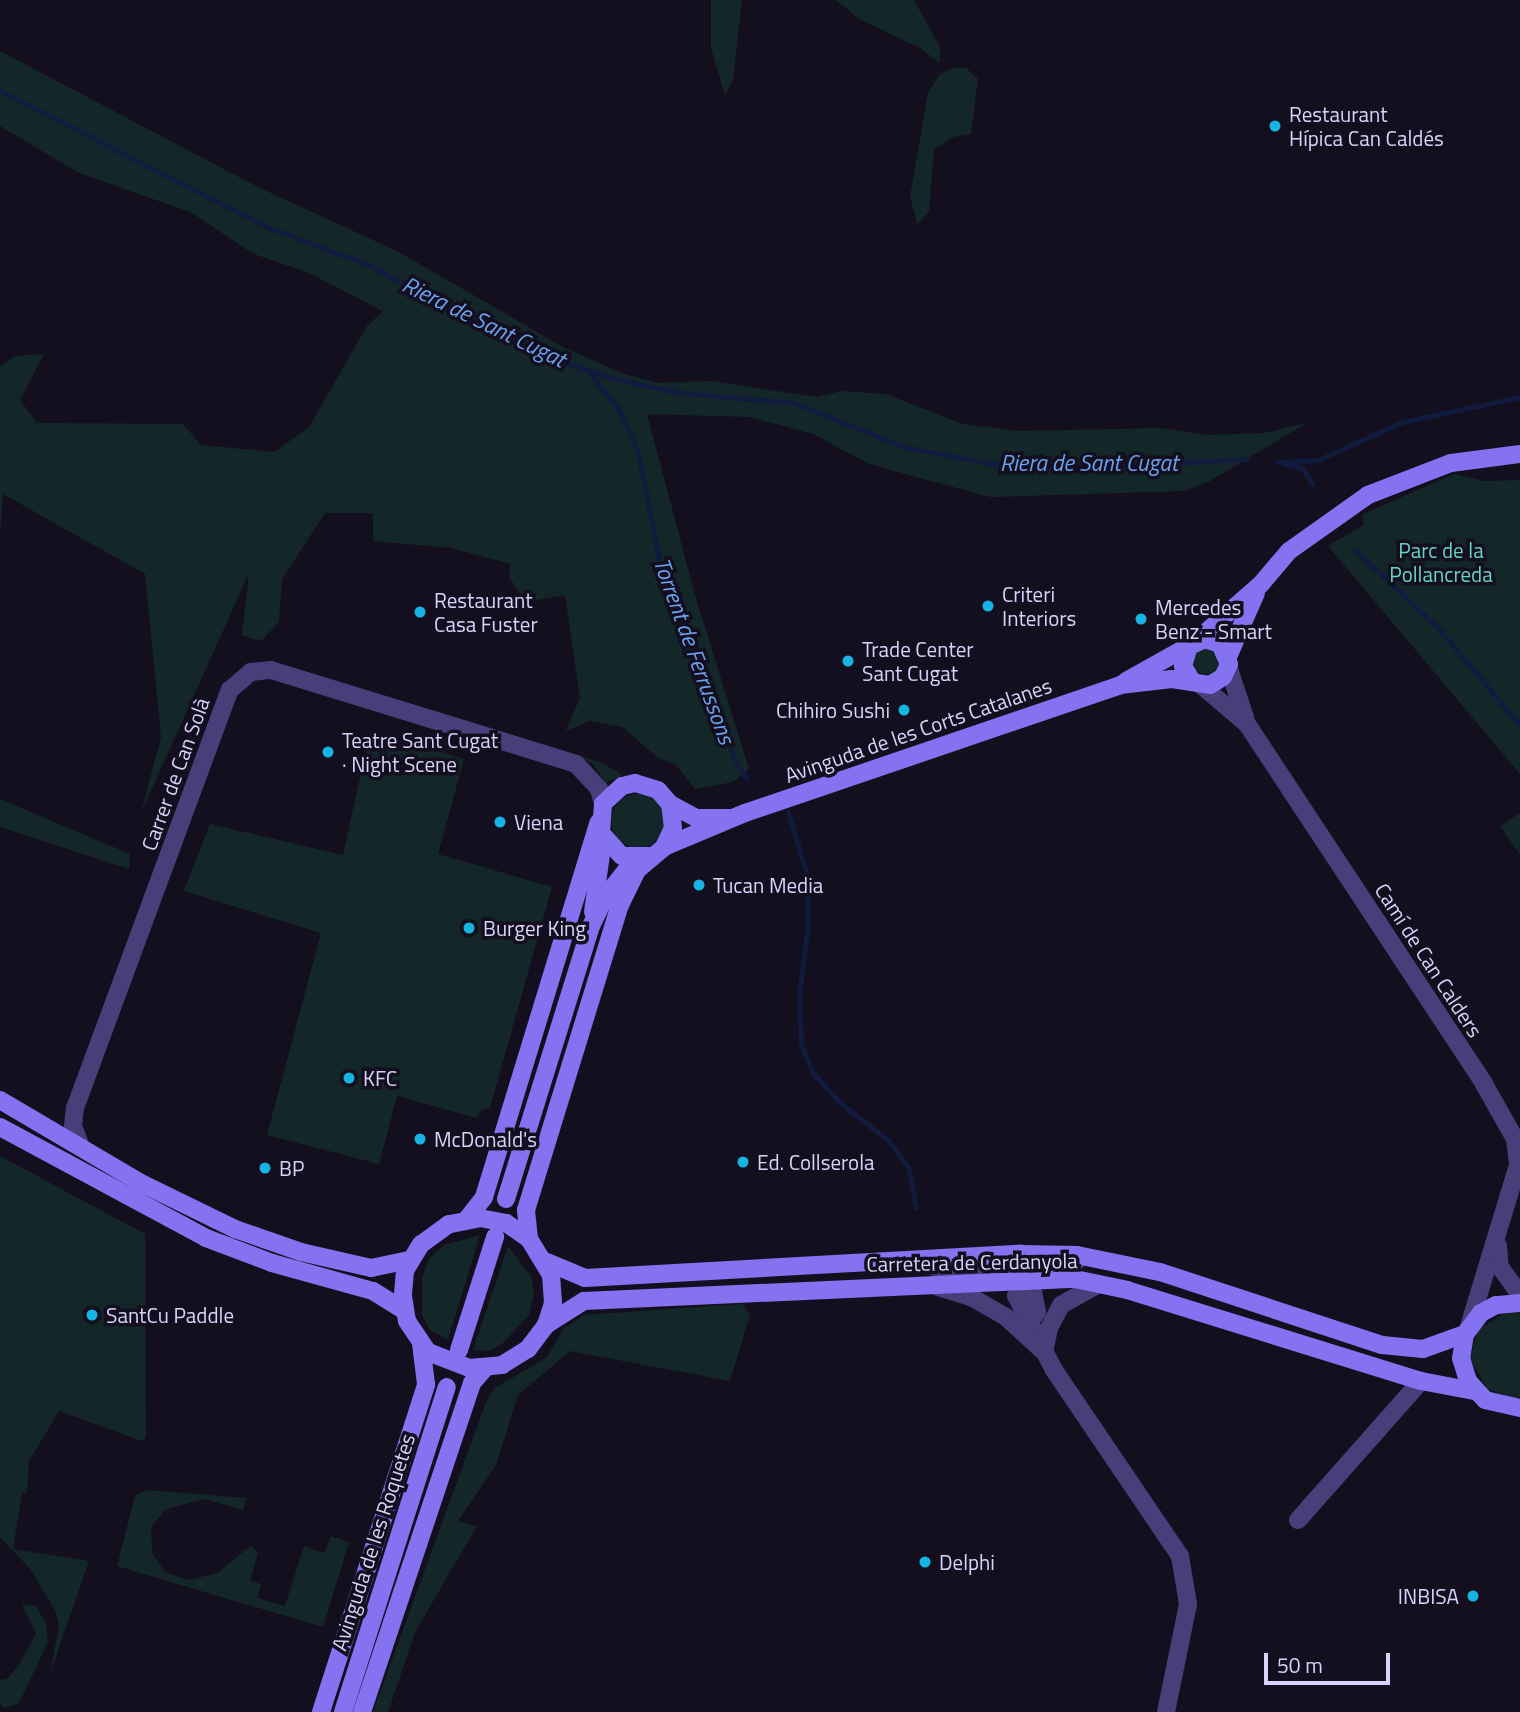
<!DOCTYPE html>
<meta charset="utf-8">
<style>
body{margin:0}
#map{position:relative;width:1520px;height:1712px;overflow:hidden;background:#140f1f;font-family:"Titillium Web",sans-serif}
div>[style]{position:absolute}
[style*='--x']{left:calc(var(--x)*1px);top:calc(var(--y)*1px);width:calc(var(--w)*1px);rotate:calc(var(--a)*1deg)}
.green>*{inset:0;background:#132729}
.round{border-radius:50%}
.stream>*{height:5px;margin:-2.5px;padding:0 2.5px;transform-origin:2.5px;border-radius:2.5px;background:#101b3d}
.street>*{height:18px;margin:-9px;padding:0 9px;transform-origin:9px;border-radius:9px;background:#483e7a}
.secondary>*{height:18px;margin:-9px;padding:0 9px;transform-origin:9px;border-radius:9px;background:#8572f1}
.dots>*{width:19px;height:19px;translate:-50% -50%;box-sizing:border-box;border:4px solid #140f1f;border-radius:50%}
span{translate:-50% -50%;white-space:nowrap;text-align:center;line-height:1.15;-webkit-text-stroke:7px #140f1f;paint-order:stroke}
.poi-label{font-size:21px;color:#dbd2fb}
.left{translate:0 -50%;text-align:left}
.right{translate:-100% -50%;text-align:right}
.park-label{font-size:21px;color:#65d3c5}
.street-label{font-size:21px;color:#dbd2fb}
.water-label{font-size:23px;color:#6aa2f0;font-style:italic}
.scale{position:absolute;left:1264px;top:1653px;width:126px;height:32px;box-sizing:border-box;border:4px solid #dbd2fb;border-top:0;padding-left:9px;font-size:21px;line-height:24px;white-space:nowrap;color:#dbd2fb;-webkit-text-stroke:5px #140f1f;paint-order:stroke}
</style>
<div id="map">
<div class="green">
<div style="clip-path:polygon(711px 0,742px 0,733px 81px,725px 95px,711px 48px)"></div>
<div style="clip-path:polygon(836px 0,914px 0,940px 47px,940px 63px,920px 48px,859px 19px)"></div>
<div style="clip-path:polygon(0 51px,260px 188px,399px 252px,563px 347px,624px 374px,659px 383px,711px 381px,816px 397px,842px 391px,886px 394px,962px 424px,1020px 431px,1160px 428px,1207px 435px,1263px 433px,1307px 423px,1210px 481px,1184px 491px,990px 497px,869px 464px,813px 434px,750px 417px,647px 414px,695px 595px,749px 769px,733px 782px,695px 789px,676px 765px,658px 758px,623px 727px,590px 721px,566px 731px,580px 698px,565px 595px,526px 602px,509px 577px,511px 564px,451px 548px,373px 541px,373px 513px,325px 513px,282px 579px,279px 622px,261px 641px,242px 635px,249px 573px,141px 813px,161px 737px,145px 574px,3px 494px,0 536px,0 366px,15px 356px,44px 354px,20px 400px,37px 423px,183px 424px,201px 445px,274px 452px,309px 427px,367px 326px,383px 311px,309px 273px,254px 254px,190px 212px,79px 173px,0 126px)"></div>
<div style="clip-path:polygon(953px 68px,966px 68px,978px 79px,971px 134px,953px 137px,934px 149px,929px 212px,917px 224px,910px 196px,928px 93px,939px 75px)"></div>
<div style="clip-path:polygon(1454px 474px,1484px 481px,1520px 480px,1520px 774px,1328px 546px,1364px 525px,1363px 514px)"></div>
<div class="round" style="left:1193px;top:648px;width:26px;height:26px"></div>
<div style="clip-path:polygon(370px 732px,464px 759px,438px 854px,552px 887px,490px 1108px,480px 1111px,477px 1118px,397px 1096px,379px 1164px,267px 1135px,321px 933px,184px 891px,210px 824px,343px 855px)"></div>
<div style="clip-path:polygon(550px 746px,602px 763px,623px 775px,606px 783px,592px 763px)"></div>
<div class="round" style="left:611px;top:794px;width:54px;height:54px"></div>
<div style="clip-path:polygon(0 799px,130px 854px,129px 869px,0 827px)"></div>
<div style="clip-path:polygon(1520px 813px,1520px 855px,1500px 826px)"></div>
<div style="clip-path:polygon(0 1156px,145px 1234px,146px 1437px,142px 1441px,59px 1411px,29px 1461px,27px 1493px,22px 1493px,13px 1549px,89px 1561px,50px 1674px,59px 1625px,56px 1612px,31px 1570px,0 1537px)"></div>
<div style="clip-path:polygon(480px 1235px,448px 1340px,430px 1330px,422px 1315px,422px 1278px,429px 1259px,444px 1245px)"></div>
<div style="clip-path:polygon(508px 1246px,532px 1278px,534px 1295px,529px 1315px,502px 1344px,488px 1351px,473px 1350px)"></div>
<div style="clip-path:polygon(742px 1304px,750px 1314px,730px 1381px,570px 1351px,518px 1395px,496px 1465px,458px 1521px,477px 1526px,415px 1632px,388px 1712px,373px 1712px,488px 1397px,495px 1388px,547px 1357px,564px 1328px,584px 1315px)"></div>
<div style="clip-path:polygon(1506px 1312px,1520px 1313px,1520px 1397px,1516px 1398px,1487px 1389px,1470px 1358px,1478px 1330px)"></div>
<div style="clip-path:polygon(146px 1490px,247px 1498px,243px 1510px,205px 1499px,166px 1509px,151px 1527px,152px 1553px,165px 1572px,188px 1580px,218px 1573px,251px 1545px,258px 1553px,250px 1581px,261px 1584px,257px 1598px,285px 1606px,304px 1546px,324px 1553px,331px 1536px,349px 1542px,323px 1627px,117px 1566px,135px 1496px)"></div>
<div style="clip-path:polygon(22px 1604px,36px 1606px,46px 1624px,48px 1642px,19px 1703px,4px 1708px,0 1704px,0 1680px,7px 1679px,19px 1665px,36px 1633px)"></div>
</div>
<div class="stream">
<div style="--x:0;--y:91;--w:303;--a:26.9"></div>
<div style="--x:270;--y:228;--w:106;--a:20.5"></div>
<div style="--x:369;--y:265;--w:195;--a:27.5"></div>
<div style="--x:542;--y:355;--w:78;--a:18"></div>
<div style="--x:616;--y:379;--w:66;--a:12.2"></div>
<div style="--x:681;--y:393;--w:114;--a:5"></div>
<div style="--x:795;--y:403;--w:118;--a:22"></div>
<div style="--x:904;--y:447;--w:86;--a:10.8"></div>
<div style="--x:988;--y:463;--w:85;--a:3.4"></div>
<div style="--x:1073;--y:468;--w:174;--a:-3"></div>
<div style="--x:588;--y:371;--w:50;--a:51.5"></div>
<div style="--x:619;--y:410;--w:46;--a:65.7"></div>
<div style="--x:638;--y:452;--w:118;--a:78.8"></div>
<div style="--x:661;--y:568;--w:88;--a:65.8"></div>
<div style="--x:697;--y:648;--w:115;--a:71.7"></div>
<div style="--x:733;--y:757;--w:25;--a:58"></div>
<div style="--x:1277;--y:462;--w:41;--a:-2.8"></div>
<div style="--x:1318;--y:460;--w:92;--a:-24.3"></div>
<div style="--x:1402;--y:422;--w:121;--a:-12"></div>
<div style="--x:1283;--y:463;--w:20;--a:15"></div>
<div style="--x:1302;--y:468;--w:19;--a:58"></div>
<div style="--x:1355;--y:550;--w:114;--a:43.2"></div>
<div style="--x:1438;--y:628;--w:127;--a:49.8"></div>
<div style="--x:788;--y:812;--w:66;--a:73.2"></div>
<div style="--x:807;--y:875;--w:49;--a:88.8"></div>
<div style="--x:808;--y:924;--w:71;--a:97.3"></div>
<div style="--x:799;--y:994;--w:50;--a:87.7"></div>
<div style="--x:801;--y:1044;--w:31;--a:68"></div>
<div style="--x:813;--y:1073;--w:38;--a:48"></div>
<div style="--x:838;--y:1101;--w:65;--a:38.1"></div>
<div style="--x:889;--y:1141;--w:34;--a:54"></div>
<div style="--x:909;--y:1169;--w:39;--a:80"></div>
</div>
<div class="street">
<div style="--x:1228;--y:666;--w:54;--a:71.6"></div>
<div style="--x:1201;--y:685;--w:60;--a:40.3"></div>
<div style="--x:1247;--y:724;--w:431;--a:56.6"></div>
<div style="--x:1484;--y:1084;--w:63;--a:60.6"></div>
<div style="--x:1515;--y:1139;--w:26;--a:83"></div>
<div style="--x:1518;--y:1165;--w:168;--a:106.9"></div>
<div style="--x:81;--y:1147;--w:22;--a:-111"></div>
<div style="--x:73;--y:1126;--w:18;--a:-84"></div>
<div style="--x:75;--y:1108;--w:446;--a:-69.7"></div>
<div style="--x:230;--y:690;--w:28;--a:-41"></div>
<div style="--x:251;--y:672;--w:20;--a:-6"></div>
<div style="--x:271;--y:670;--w:319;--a:17.1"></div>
<div style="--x:576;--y:764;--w:34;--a:47"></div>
<div style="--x:599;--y:789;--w:16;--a:75"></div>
<div style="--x:1498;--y:1246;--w:21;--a:85"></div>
<div style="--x:1500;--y:1267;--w:34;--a:54"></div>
<div style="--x:1078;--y:1260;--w:40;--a:174.3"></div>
<div style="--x:1038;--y:1264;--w:21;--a:135"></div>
<div style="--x:1023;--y:1279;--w:18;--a:112"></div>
<div style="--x:1016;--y:1296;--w:83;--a:62.8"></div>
<div style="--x:1054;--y:1370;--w:225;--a:55.9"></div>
<div style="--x:1180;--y:1556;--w:49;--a:80.5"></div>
<div style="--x:1188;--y:1604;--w:110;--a:101.5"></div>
<div style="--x:928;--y:1263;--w:8;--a:30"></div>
<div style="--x:935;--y:1267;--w:74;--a:0.8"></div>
<div style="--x:1009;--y:1268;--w:29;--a:38"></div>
<div style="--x:1032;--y:1286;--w:26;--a:79"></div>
<div style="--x:1037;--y:1312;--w:9;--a:126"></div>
<div style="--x:938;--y:1287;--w:37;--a:17"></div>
<div style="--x:973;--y:1298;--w:39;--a:30"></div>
<div style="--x:1007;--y:1318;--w:46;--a:42.4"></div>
<div style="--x:1044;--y:1352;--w:25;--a:-78"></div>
<div style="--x:1049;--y:1328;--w:26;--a:-62"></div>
<div style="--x:1061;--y:1305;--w:43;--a:-28.9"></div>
<div style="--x:1298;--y:1520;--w:186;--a:-48.5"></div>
</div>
<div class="secondary">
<div style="--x:1197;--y:640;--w:85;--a:-41.2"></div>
<div style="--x:1261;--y:584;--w:43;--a:-49.7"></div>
<div style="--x:1289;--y:551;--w:97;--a:-35.3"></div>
<div style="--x:1368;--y:495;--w:89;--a:-21.1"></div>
<div style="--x:1451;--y:463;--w:70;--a:-7.4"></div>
<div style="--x:1228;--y:657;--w:70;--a:-66.4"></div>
<div style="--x:1126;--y:681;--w:72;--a:-29.1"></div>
<div style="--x:670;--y:804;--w:30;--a:28"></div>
<div style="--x:696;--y:818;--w:35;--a:0"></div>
<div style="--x:664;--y:847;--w:88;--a:-22.8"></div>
<div style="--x:745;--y:813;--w:396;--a:-18.8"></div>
<div style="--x:1120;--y:685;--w:52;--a:-6.6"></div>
<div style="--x:1172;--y:679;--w:38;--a:9"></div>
<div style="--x:1210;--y:685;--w:15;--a:-32"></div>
<div style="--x:1223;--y:677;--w:14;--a:-65"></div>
<div style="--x:1229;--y:664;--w:22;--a:-114"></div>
<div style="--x:1220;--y:644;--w:16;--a:-162"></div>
<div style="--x:1205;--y:639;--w:17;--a:156"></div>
<div style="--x:1189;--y:646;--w:21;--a:107"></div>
<div style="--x:1183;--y:666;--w:17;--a:59"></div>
<div style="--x:593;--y:912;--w:66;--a:-82.1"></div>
<div style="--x:0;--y:1100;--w:164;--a:30.5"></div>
<div style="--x:141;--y:1183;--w:105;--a:26.1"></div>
<div style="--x:235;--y:1229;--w:70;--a:19.2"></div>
<div style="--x:301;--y:1252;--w:72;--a:12.9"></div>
<div style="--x:371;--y:1268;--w:40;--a:-12"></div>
<div style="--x:0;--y:1127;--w:234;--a:28.3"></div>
<div style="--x:206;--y:1238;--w:71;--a:20.7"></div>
<div style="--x:272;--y:1263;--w:105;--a:15.5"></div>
<div style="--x:373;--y:1291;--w:36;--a:32"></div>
<div style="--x:506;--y:1199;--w:286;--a:-72.7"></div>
<div style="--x:591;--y:926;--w:32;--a:-64"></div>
<div style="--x:605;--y:897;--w:48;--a:-51.7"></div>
<div style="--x:467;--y:1219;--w:28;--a:-52"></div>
<div style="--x:484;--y:1197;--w:392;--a:-73"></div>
<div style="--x:529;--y:1239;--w:28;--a:-145"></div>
<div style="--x:506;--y:1223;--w:25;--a:-169"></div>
<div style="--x:481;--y:1218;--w:33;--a:169"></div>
<div style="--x:449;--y:1224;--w:34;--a:144"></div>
<div style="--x:421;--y:1244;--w:31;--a:121"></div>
<div style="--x:405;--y:1271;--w:25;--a:95"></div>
<div style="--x:403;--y:1296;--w:25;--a:81"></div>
<div style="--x:407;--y:1321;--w:37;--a:56"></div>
<div style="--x:428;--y:1352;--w:44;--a:21.3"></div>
<div style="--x:469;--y:1368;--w:33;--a:-5"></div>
<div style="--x:502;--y:1365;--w:31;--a:-32"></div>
<div style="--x:528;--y:1349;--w:30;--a:-53"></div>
<div style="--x:546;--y:1325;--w:23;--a:-72"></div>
<div style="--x:553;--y:1303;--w:28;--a:-94"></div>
<div style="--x:551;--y:1275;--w:42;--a:-121.4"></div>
<div style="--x:529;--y:1239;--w:29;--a:-96"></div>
<div style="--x:526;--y:1210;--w:319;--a:-72.9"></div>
<div style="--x:620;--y:905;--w:39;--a:-64"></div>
<div style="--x:637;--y:870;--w:35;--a:-40"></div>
<div style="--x:664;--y:847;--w:21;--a:-65"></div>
<div style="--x:673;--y:828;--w:24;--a:-97"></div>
<div style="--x:670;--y:804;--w:18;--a:-131"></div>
<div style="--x:658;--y:790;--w:24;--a:-163"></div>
<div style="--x:635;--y:783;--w:13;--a:167"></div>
<div style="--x:622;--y:786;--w:26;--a:137"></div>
<div style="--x:603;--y:804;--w:29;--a:94"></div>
<div style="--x:601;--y:833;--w:31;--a:48"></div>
<div style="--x:622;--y:856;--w:28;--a:0"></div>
<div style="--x:547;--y:1262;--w:41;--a:22.8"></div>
<div style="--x:585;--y:1278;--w:437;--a:-3.2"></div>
<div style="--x:1021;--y:1254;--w:56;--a:1"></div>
<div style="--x:1077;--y:1255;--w:85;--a:11.6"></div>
<div style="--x:1160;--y:1272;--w:234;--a:18.2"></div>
<div style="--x:1382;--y:1345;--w:41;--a:5.6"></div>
<div style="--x:1423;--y:1349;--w:45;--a:-19.7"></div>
<div style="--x:1520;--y:1303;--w:24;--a:175"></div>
<div style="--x:1496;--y:1305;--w:17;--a:152"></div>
<div style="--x:1481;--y:1313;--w:26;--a:127"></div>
<div style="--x:1465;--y:1334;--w:24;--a:99"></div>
<div style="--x:1461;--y:1358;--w:24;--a:73"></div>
<div style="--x:1468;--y:1381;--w:25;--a:48"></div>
<div style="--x:1485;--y:1400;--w:36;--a:13"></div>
<div style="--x:546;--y:1325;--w:45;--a:-32.3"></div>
<div style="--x:584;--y:1301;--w:491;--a:-2.6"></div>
<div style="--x:1075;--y:1279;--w:53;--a:11.9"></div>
<div style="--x:1127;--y:1290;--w:308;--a:17.2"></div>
<div style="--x:1421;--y:1381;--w:54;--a:10.7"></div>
<div style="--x:459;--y:1350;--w:119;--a:-72.3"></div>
<div style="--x:321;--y:1712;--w:344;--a:-72.2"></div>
<div style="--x:426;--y:1384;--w:41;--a:-97"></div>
<div style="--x:343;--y:1712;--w:341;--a:-72.3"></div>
<div style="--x:362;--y:1712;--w:347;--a:-71.5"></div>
<div style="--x:472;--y:1383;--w:18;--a:-49"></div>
</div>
<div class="dots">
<div style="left:1275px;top:126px;background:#16b4e2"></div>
<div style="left:988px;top:606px;background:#16b4e2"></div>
<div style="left:420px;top:612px;background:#16b4e2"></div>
<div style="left:1141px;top:619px;background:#16b4e2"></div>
<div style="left:848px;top:661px;background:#16b4e2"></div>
<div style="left:904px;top:710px;background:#16b4e2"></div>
<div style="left:328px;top:752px;background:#16b4e2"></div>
<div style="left:500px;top:822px;background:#16b4e2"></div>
<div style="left:699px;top:885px;background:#16b4e2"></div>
<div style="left:469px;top:928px;background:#16b4e2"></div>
<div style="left:349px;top:1078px;background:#16b4e2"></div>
<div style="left:420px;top:1139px;background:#16b4e2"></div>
<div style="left:743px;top:1162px;background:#16b4e2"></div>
<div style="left:265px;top:1168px;background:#16b4e2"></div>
<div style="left:92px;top:1315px;background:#16b4e2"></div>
<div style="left:925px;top:1562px;background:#16b4e2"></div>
<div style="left:1473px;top:1596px;background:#16b4e2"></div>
</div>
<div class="poi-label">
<span class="left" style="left:1289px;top:126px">Restaurant<br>Hípica Can Caldés</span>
<span class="left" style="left:1002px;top:606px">Criteri<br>Interiors</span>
<span class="left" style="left:434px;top:612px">Restaurant<br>Casa Fuster</span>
<span class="left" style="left:1155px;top:619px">Mercedes<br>Benz - Smart</span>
<span class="left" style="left:862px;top:661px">Trade Center<br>Sant Cugat</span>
<span class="right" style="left:890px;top:710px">Chihiro Sushi</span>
<span class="left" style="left:342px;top:752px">Teatre Sant Cugat<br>· Night Scene</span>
<span class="left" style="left:514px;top:822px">Viena</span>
<span class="left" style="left:713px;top:885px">Tucan Media</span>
<span class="left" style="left:483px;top:928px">Burger King</span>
<span class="left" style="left:363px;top:1078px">KFC</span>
<span class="left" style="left:434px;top:1139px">McDonald's</span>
<span class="left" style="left:757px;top:1162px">Ed. Collserola</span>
<span class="left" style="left:279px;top:1168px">BP</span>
<span class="left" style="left:106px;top:1315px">SantCu Paddle</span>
<span class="left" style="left:939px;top:1562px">Delphi</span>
<span class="right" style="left:1459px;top:1596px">INBISA</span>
</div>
<div class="park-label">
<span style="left:1441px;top:562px">Parc de la<br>Pollancreda</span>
</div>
<div class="street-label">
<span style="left:918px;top:730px;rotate:-19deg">Avinguda de les Corts Catalanes</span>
<span style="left:175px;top:774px;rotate:-70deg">Carrer de Can Solà</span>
<span style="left:1429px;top:960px;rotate:57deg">Camí de Can Calders</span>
<span style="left:972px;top:1262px;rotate:-1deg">Carretera de Cerdanyola</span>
<span style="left:373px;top:1542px;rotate:-72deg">Avinguda de les Roquetes</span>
</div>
<div class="water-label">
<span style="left:484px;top:322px;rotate:26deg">Riera de Sant Cugat</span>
<span style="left:1089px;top:463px">Riera de Sant Cugat</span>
<span style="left:694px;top:651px;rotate:70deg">Torrent de Ferrussons</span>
</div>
<div class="scale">50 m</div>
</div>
